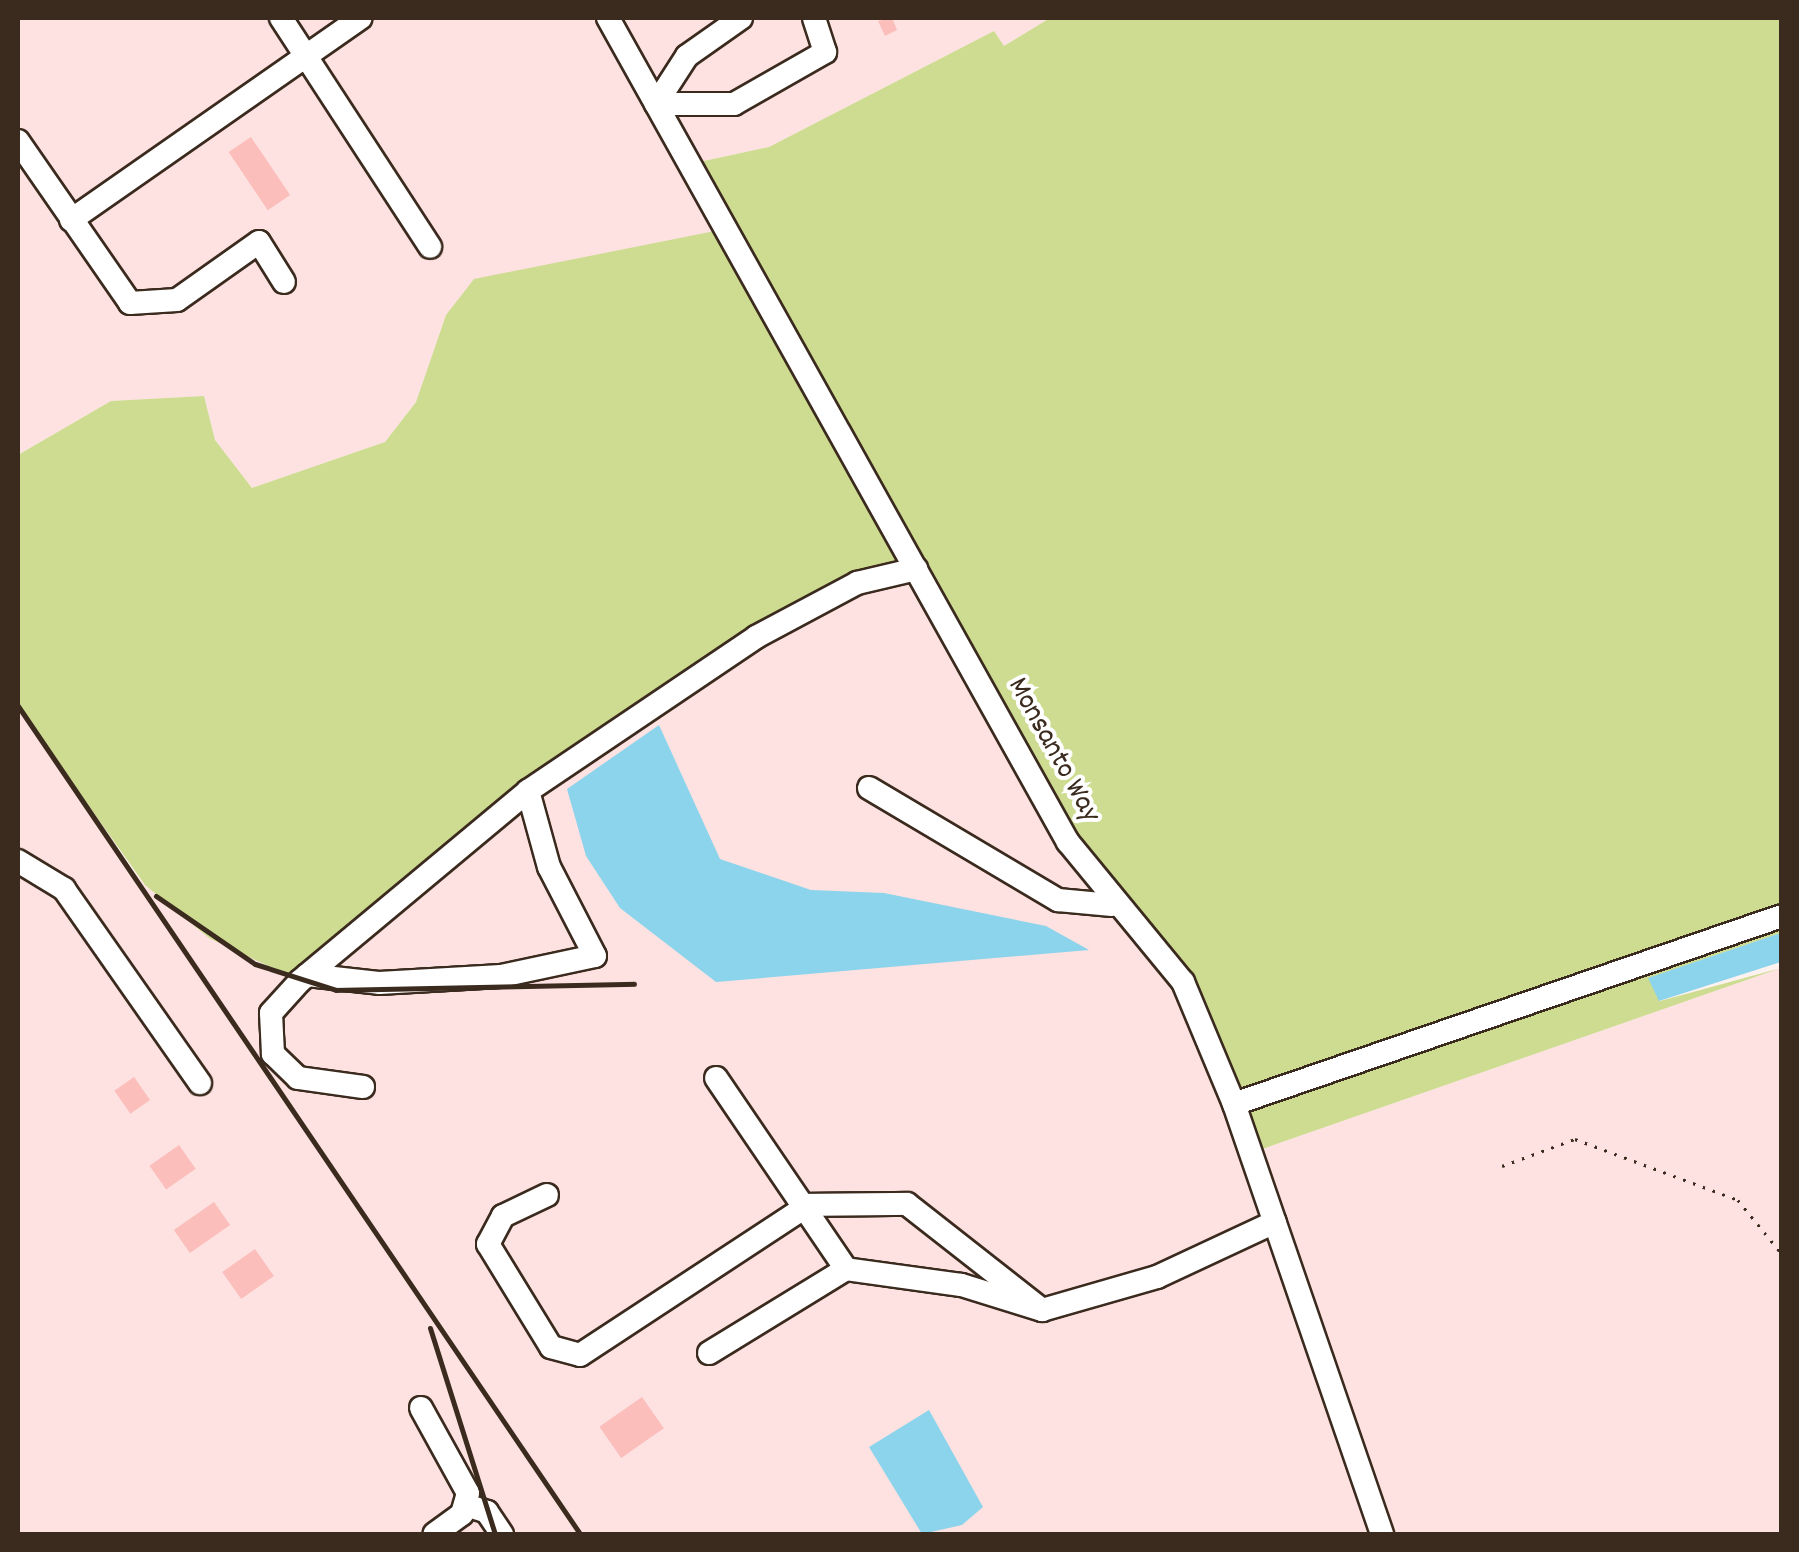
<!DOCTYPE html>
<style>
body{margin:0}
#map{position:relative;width:1799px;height:1552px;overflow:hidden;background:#fef2f1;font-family:Dekko,sans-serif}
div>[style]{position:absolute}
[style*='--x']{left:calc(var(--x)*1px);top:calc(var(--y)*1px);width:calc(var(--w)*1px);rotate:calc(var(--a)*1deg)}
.built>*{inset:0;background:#fde2e1}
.green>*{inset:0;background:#cddc90}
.water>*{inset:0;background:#8bd4ec}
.building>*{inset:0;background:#fbbebb;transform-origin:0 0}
.path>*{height:2.5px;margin-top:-1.25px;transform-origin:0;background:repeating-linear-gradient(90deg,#3b2a1e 0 2.5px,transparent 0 10.5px)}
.roads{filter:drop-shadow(2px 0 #3b2a1e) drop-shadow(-2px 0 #3b2a1e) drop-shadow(0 2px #3b2a1e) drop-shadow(0 -2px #3b2a1e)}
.minor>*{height:22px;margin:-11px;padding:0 11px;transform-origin:11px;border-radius:11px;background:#fff}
.rail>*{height:5px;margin:-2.5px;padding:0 2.5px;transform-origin:2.5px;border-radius:2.5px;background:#3b2a1e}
span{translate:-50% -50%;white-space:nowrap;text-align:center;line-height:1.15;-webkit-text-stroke:8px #fff;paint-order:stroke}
.street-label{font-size:30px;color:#3b2a1e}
.frame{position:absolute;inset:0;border:20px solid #3b2a1e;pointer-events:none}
</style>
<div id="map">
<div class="built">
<div style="clip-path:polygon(18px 18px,608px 18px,614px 27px,630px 18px,1050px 18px,1004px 46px,994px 31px,769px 147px,690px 164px,726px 228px,446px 315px,416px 402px,385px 442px,252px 488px,215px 440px,204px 396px,111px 401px,18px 455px)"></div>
<div style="clip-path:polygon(916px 569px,1153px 944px,1251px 1153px,1781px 968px,1781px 1534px,18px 1534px,18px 706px,101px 831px,145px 885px,209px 938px,528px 791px,756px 637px)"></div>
</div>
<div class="green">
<div style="clip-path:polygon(1050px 18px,1781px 18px,1781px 933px,1649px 978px,1660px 1001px,1781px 968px,1251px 1153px,1183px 982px,1112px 905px,916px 569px,857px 583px,528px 791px,300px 981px,209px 938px,145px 885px,18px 706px,18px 455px,111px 401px,204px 396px,215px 440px,252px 488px,385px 442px,416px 402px,446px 315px,474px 279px,725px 229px,690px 164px,769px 147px,994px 31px,1004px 46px)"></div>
</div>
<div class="water">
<div style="clip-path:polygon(659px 725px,720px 859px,811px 890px,884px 893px,1046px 926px,1089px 950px,716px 982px,620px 908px,586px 856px,567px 789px)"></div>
<div style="clip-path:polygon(1781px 933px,1781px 962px,1659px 1001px,1648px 978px)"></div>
<div style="clip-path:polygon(929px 1410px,983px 1507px,962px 1525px,922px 1534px,869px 1447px)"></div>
</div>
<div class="building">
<div style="clip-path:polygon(892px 18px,897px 30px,885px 36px,878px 21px)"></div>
<div style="left:251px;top:137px;width:70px;height:27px;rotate:56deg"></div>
<div style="left:134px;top:1077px;width:28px;height:24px;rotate:55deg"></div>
<div style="left:179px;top:1145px;width:29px;height:36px;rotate:55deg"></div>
<div style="left:214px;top:1202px;width:28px;height:49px;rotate:55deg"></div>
<div style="left:255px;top:1249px;width:33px;height:40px;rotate:55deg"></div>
<div style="left:642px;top:1397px;width:38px;height:52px;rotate:55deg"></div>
</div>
<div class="path">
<div style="--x:1502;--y:1166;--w:78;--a:-20.3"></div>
<div style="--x:1575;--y:1139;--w:174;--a:20.5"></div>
<div style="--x:1738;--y:1200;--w:70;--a:50.8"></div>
</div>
<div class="roads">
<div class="minor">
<div style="--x:281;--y:18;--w:273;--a:56.9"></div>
<div style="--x:608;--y:18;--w:944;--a:60.83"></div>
<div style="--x:1068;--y:842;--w:181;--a:50.6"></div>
<div style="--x:1183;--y:982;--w:132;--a:67.3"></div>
<div style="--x:1234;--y:1104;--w:455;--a:71"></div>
<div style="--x:741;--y:18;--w:66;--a:144.9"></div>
<div style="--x:687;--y:56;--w:57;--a:122.9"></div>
<div style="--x:656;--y:104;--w:78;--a:0"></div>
<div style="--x:734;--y:104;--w:105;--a:-29.7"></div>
<div style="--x:825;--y:52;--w:36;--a:-108"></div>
<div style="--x:18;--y:141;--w:197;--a:55.3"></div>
<div style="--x:130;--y:303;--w:47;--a:-3.7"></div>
<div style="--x:177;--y:300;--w:100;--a:-35.3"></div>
<div style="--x:259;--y:242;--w:47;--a:58"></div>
<div style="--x:71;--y:220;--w:353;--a:-34.9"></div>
<div style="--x:869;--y:788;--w:220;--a:30.7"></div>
<div style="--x:1058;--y:900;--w:54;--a:5.3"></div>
<div style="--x:18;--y:861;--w:54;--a:31.3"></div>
<div style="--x:64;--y:889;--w:237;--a:55"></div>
<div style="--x:307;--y:975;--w:72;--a:6.3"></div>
<div style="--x:379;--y:983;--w:122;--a:-3.3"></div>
<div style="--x:501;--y:976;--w:96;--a:-12"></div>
<div style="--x:595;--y:956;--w:100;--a:-117.3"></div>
<div style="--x:549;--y:867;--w:79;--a:-105.4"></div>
<div style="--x:363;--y:1087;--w:66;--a:-172.1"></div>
<div style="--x:298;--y:1078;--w:35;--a:-136"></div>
<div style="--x:273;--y:1054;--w:41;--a:-92.8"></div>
<div style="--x:271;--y:1013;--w:43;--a:-47.8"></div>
<div style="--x:300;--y:981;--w:297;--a:-39.8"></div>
<div style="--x:528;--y:791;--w:275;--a:-34"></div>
<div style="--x:756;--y:637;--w:115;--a:-28.1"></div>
<div style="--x:857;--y:583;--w:61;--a:-13.3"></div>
<div style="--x:1234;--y:1104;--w:579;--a:-18.94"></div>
<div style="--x:547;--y:1195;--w:49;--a:154.5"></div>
<div style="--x:503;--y:1216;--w:32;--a:118"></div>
<div style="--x:488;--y:1244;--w:121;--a:58.5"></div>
<div style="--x:551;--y:1347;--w:30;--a:15"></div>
<div style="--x:580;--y:1355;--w:273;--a:-33.3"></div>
<div style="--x:808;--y:1205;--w:99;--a:-0.6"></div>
<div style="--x:907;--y:1204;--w:172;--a:38.1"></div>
<div style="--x:1042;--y:1310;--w:85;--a:-162.8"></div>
<div style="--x:961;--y:1285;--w:116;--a:-172.1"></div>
<div style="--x:1042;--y:1310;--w:120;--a:-16"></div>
<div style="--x:1157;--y:1277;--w:130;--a:-25"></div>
<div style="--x:709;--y:1353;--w:161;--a:-31.5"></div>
<div style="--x:846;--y:1269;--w:231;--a:-124.2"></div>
<div style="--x:421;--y:1408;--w:97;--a:61.1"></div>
<div style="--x:468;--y:1493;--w:22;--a:106"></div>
<div style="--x:462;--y:1514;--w:34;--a:144"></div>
<div style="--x:469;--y:1506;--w:19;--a:18"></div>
<div style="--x:487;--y:1512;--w:27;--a:56"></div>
</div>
</div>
<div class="rail">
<div style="--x:18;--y:706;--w:1001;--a:55.83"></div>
<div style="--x:156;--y:896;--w:120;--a:34.5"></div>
<div style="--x:255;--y:964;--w:85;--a:17.8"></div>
<div style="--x:336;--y:990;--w:298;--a:-1.2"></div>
<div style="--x:430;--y:1328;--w:216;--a:72.5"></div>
</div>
<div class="street-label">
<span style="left:1052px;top:751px;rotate:61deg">Monsanto Way</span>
</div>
<div class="frame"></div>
</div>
